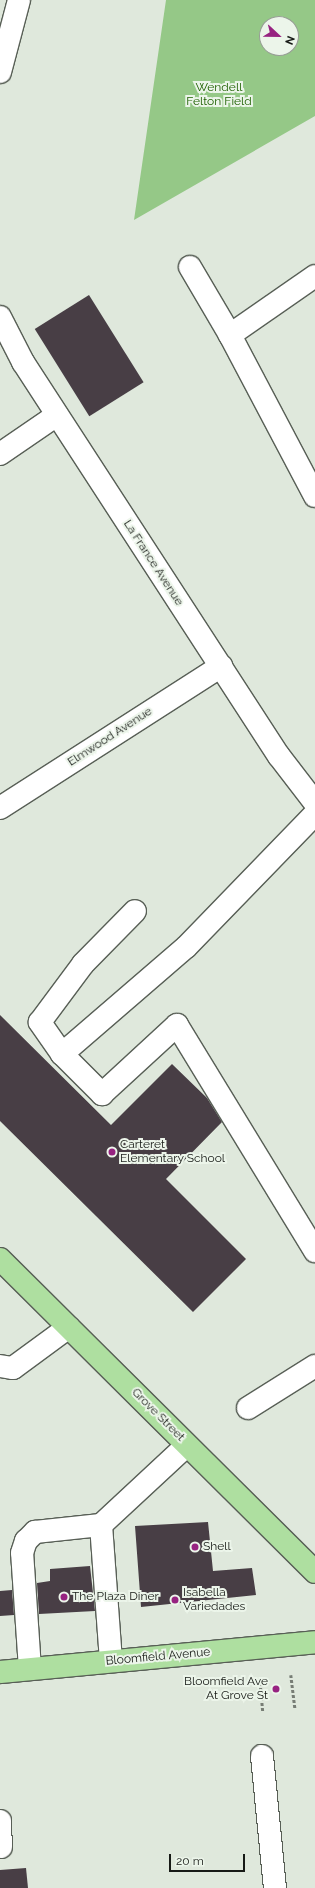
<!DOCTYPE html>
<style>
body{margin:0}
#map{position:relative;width:315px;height:1888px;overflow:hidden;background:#dfe8dc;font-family:Raleway,sans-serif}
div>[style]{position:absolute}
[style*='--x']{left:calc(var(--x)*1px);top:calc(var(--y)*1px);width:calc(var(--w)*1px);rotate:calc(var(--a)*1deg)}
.green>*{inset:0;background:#95c887}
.building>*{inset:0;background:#483e45;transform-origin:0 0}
.path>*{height:2.5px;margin-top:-1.25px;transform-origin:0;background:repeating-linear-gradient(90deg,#777d75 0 3px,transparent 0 5px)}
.roads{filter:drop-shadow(1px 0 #585f56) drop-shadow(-1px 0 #585f56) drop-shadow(0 1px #585f56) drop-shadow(0 -1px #585f56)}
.minor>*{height:22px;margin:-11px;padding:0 11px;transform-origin:11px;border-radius:11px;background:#fff}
.major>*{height:22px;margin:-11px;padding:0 11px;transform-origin:11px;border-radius:11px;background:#aedfa0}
.dots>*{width:11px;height:11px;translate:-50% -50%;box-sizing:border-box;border:2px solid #ecf5ea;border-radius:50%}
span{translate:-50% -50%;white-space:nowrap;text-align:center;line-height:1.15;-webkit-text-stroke:4px #ecf5ea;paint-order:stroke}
.park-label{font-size:12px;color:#1e6100}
.street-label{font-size:12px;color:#171a16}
.poi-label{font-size:12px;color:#171a16}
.left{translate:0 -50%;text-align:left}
.right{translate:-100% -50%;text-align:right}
.north{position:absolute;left:259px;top:16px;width:40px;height:40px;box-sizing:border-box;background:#ecf5ea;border:1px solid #979d95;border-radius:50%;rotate:112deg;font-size:11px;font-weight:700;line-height:16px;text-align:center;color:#171a16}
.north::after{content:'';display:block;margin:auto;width:14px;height:18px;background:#972381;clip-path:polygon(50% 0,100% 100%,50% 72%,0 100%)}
.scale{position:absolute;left:169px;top:1854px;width:76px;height:18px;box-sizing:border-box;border:2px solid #171a16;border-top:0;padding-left:5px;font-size:12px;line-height:14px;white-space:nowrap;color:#171a16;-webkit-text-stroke:3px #ecf5ea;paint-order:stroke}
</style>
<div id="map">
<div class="green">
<div style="clip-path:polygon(evenodd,166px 0,315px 0,315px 116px,134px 220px,166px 0,267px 24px,291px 24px,291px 48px,267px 48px,267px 24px)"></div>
</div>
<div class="building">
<div style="left:89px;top:295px;width:103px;height:64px;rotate:58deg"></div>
<div style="clip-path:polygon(0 1015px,111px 1125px,172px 1064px,207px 1098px,222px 1122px,166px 1179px,246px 1259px,193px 1312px,0 1121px)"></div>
<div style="clip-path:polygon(208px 1522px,213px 1571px,252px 1568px,256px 1595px,141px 1607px,135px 1526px)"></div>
<div style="clip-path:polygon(90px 1566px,95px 1611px,39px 1614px,37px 1583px,50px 1581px,50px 1569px)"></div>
<div style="clip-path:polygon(12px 1590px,14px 1615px,0 1616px,0 1591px)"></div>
<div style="clip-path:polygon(26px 1868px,28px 1888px,0 1888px,0 1870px)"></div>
</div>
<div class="path">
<div style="--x:291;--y:1675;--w:34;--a:83"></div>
<div style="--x:260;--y:1678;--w:34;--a:85"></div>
</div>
<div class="roads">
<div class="minor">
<div style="--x:0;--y:72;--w:74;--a:-75.2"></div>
<div style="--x:190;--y:267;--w:79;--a:59.5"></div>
<div style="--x:230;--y:335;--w:182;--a:62.2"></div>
<div style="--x:0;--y:317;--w:51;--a:62.9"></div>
<div style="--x:23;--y:362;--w:470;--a:57"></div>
<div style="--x:279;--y:756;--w:59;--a:52.5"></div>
<div style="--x:230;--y:335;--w:103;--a:-34.8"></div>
<div style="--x:0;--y:454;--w:69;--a:-34.4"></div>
<div style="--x:0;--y:808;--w:263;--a:-32.7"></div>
<div style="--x:315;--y:814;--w:185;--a:134.1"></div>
<div style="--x:186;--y:947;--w:164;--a:139.2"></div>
<div style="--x:62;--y:1054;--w:57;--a:45"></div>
<div style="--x:102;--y:1094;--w:102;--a:-42.6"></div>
<div style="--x:177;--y:1025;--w:265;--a:58.6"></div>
<div style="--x:62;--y:1054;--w:39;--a:-125"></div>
<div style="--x:40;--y:1022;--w:72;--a:-53.4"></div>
<div style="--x:83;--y:964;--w:74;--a:-45.5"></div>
<div style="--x:0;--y:1366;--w:13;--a:9"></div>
<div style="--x:13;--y:1368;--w:69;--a:-36.2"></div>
<div style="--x:248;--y:1408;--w:79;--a:-32.1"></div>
<div style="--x:111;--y:1661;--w:136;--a:-94.2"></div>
<div style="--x:101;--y:1525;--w:117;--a:-42.9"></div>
<div style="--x:30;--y:1669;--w:116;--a:-93.9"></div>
<div style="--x:22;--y:1553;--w:13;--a:-72"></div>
<div style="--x:26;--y:1541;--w:13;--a:-45"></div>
<div style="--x:35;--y:1532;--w:66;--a:-6.1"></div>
<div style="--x:262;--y:1756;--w:133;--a:84.4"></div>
<div style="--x:0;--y:1821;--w:26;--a:88"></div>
</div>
<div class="major">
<div style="--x:0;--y:1259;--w:444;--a:44.8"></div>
<div style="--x:0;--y:1672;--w:316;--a:-5.4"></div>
</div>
</div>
<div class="dots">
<div style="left:112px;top:1152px;background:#972381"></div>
<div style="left:195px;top:1547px;background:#972381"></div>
<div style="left:64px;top:1597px;background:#972381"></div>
<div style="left:175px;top:1600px;background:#972381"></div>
<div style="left:276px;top:1689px;background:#972381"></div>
</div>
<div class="park-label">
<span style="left:219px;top:95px">Wendell<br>Felton Field</span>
</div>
<div class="street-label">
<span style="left:153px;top:563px;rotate:57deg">La France Avenue</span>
<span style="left:110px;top:737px;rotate:-33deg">Elmwood Avenue</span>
<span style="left:158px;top:1415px;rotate:45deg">Grove Street</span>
<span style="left:158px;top:1657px;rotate:-5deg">Bloomfield Avenue</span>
</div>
<div class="poi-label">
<span class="left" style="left:120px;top:1152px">Carteret<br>Elementary School</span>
<span class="left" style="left:203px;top:1547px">Shell</span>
<span class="left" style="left:183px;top:1600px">Isabella<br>Variedades</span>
<span class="left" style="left:72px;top:1597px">The Plaza Diner</span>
<span class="right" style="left:268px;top:1689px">Bloomfield Ave<br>At Grove St</span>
</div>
<div class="north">N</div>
<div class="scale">20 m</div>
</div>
